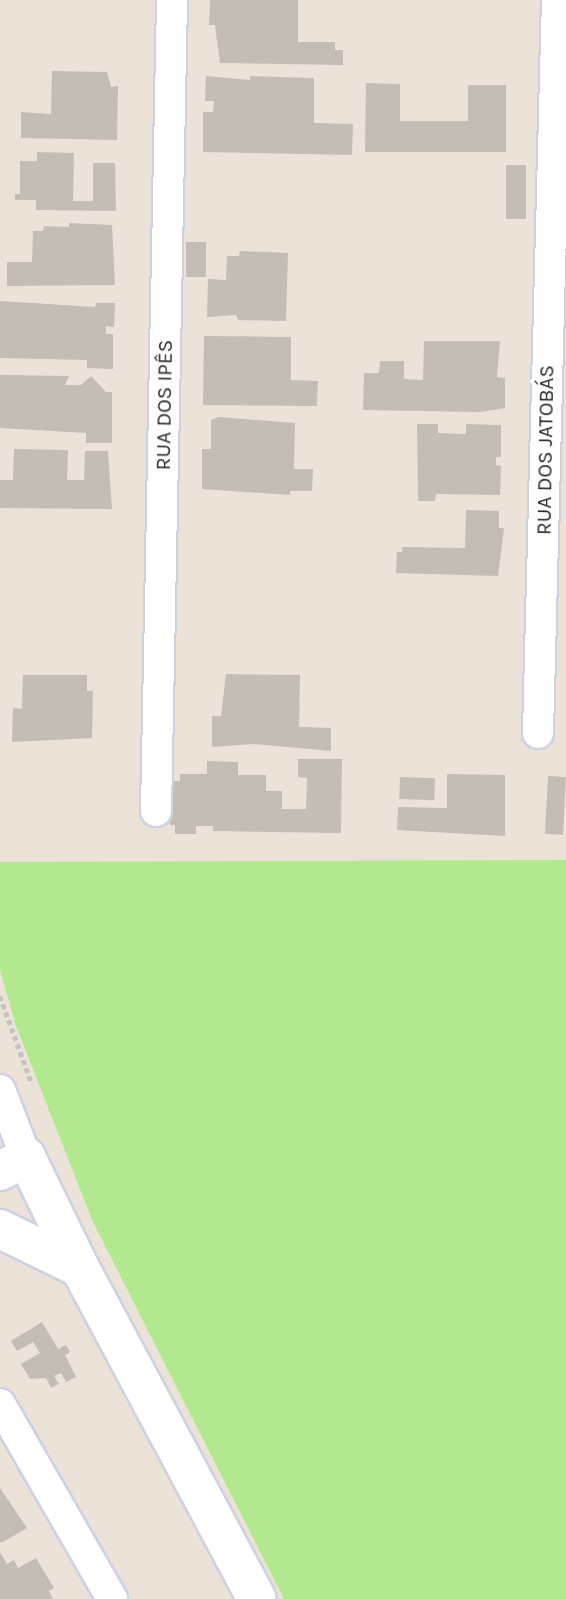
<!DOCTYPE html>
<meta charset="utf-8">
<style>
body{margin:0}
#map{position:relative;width:566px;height:1599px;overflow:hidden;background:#ece2d8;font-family:Karla,sans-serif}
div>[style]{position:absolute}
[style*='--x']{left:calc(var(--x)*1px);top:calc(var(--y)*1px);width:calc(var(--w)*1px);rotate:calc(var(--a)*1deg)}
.green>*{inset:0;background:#b2e88f}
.building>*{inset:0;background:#c3bdb4;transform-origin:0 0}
.path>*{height:4.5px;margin-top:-2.25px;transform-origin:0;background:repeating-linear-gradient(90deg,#c3c3c3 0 5px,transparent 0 8.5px)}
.roads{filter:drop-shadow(2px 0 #cdd2e3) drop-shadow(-2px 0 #cdd2e3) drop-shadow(0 2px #cdd2e3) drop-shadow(0 -2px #cdd2e3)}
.street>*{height:30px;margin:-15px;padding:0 15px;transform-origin:15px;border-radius:15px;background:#fff}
.secondary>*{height:38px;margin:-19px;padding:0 19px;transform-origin:19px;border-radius:19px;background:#fff}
span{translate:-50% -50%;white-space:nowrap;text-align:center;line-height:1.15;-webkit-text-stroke:7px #fff;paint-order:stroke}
.street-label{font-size:21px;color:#282828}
</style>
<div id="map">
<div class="green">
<div style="clip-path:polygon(566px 860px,566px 1599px,284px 1599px,93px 1222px,16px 1026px,0 970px,0 862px)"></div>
</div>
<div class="building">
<div style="clip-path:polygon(210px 0,298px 0,298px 42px,335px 42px,335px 50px,343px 50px,343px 65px,220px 63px,215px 25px,209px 25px)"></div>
<div style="clip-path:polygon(52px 71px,107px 72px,111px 87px,118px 86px,117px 140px,21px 138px,21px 112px,51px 114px)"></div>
<div style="clip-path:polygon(206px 76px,250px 80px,250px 76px,314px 78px,314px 123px,353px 124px,352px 155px,203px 152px,203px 112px,213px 112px,214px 101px,205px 101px)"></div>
<div style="clip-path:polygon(366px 83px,400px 84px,400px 121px,468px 121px,468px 85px,506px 85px,506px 152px,365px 152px)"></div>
<div style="clip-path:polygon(37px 152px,74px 153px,73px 201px,93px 201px,93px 163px,115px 163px,116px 211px,36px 210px,36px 200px,15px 200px,15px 194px,20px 194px,20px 161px,37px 161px)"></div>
<div style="left:506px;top:165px;width:20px;height:54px"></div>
<div style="clip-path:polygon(69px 223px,112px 225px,115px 285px,7px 286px,7px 262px,32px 262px,33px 231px,43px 231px,44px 226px,69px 227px)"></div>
<div style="left:186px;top:242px;width:20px;height:35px"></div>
<div style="clip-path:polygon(240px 251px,288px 253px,286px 321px,238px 320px,236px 315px,207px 317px,208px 279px,226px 280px,227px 256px,239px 256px)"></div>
<div style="clip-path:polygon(0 301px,95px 307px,96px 303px,115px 303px,114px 327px,106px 326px,106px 334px,113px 334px,113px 369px,87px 368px,87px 360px,0 358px)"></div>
<div style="clip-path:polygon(204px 336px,291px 337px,291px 380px,318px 381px,317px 406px,203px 405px)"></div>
<div style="clip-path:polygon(424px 341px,500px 341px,497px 377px,505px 378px,505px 408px,480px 412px,363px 410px,364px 373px,379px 373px,380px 361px,404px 361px,404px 379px,423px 380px)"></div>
<div style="clip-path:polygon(0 375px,69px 376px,65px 385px,81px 385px,91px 376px,106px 392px,112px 392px,112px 443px,86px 443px,86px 433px,0 428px)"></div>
<div style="clip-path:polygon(219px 417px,295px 423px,294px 469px,313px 469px,312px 491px,290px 491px,290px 495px,202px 489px,202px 449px,211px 449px,211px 420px)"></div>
<div style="clip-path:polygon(417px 424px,438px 424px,438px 433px,466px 434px,466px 424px,501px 425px,501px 457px,496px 457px,496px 465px,501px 466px,500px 495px,436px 494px,435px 501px,418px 501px)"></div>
<div style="clip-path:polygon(14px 449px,68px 450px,67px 480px,84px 480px,85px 451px,108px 451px,112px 509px,0 508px,0 480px,13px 480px)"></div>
<div style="clip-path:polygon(466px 510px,499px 511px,499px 528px,504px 528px,498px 576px,396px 573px,397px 552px,402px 552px,402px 547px,465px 548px)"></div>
<div style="clip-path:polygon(226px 674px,300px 675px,299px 727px,331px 728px,331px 751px,253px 744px,212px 747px,212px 716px,221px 716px)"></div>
<div style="clip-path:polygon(23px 675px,87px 675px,87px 691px,93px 691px,92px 738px,12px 742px,13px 708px,22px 709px)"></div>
<div style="clip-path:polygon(298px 759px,342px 759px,341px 833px,213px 831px,213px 826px,196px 826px,196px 834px,175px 834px,175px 825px,170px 825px,171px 781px,180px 781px,180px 774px,207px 774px,207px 761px,238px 762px,238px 775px,266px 775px,266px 791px,282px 791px,282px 809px,306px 809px,307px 778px,298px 777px)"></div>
<div style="clip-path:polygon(447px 774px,505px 775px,505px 836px,397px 830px,398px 807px,447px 808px)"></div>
<div style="left:548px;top:776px;width:18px;height:58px;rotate:3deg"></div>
<div style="left:400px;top:777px;width:35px;height:22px;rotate:2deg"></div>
<div style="clip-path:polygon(42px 1322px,58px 1349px,66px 1345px,70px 1352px,65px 1355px,76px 1377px,66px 1382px,61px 1373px,54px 1376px,59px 1384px,51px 1388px,46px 1378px,30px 1379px,21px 1364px,40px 1353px,33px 1342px,17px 1351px,11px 1341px)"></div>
<div style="clip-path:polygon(0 1488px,27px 1528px,1px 1543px,0 1541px)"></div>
<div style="clip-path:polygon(0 1552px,7px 1564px,14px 1560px,18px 1568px,36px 1558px,54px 1588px,49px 1591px,53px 1599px,0 1599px)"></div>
</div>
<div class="path">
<div style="--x:0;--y:996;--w:94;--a:70"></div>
</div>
<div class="roads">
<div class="street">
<div style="--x:538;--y:733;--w:733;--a:-88.52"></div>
<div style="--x:156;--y:811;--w:811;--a:-88.87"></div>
<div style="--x:0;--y:1090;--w:72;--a:68.8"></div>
<div style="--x:0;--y:1404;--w:225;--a:60.1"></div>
</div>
<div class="secondary">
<div style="--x:0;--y:1171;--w:30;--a:-28"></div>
<div style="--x:26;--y:1157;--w:123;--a:64.1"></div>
<div style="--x:80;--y:1268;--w:375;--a:61.9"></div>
<div style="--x:0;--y:1229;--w:89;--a:26"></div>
</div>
</div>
<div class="street-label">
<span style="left:164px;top:405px;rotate:-89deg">RUA DOS IPÊS</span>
<span style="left:545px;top:450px;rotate:-89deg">RUA DOS JATOBÁS</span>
</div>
</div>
